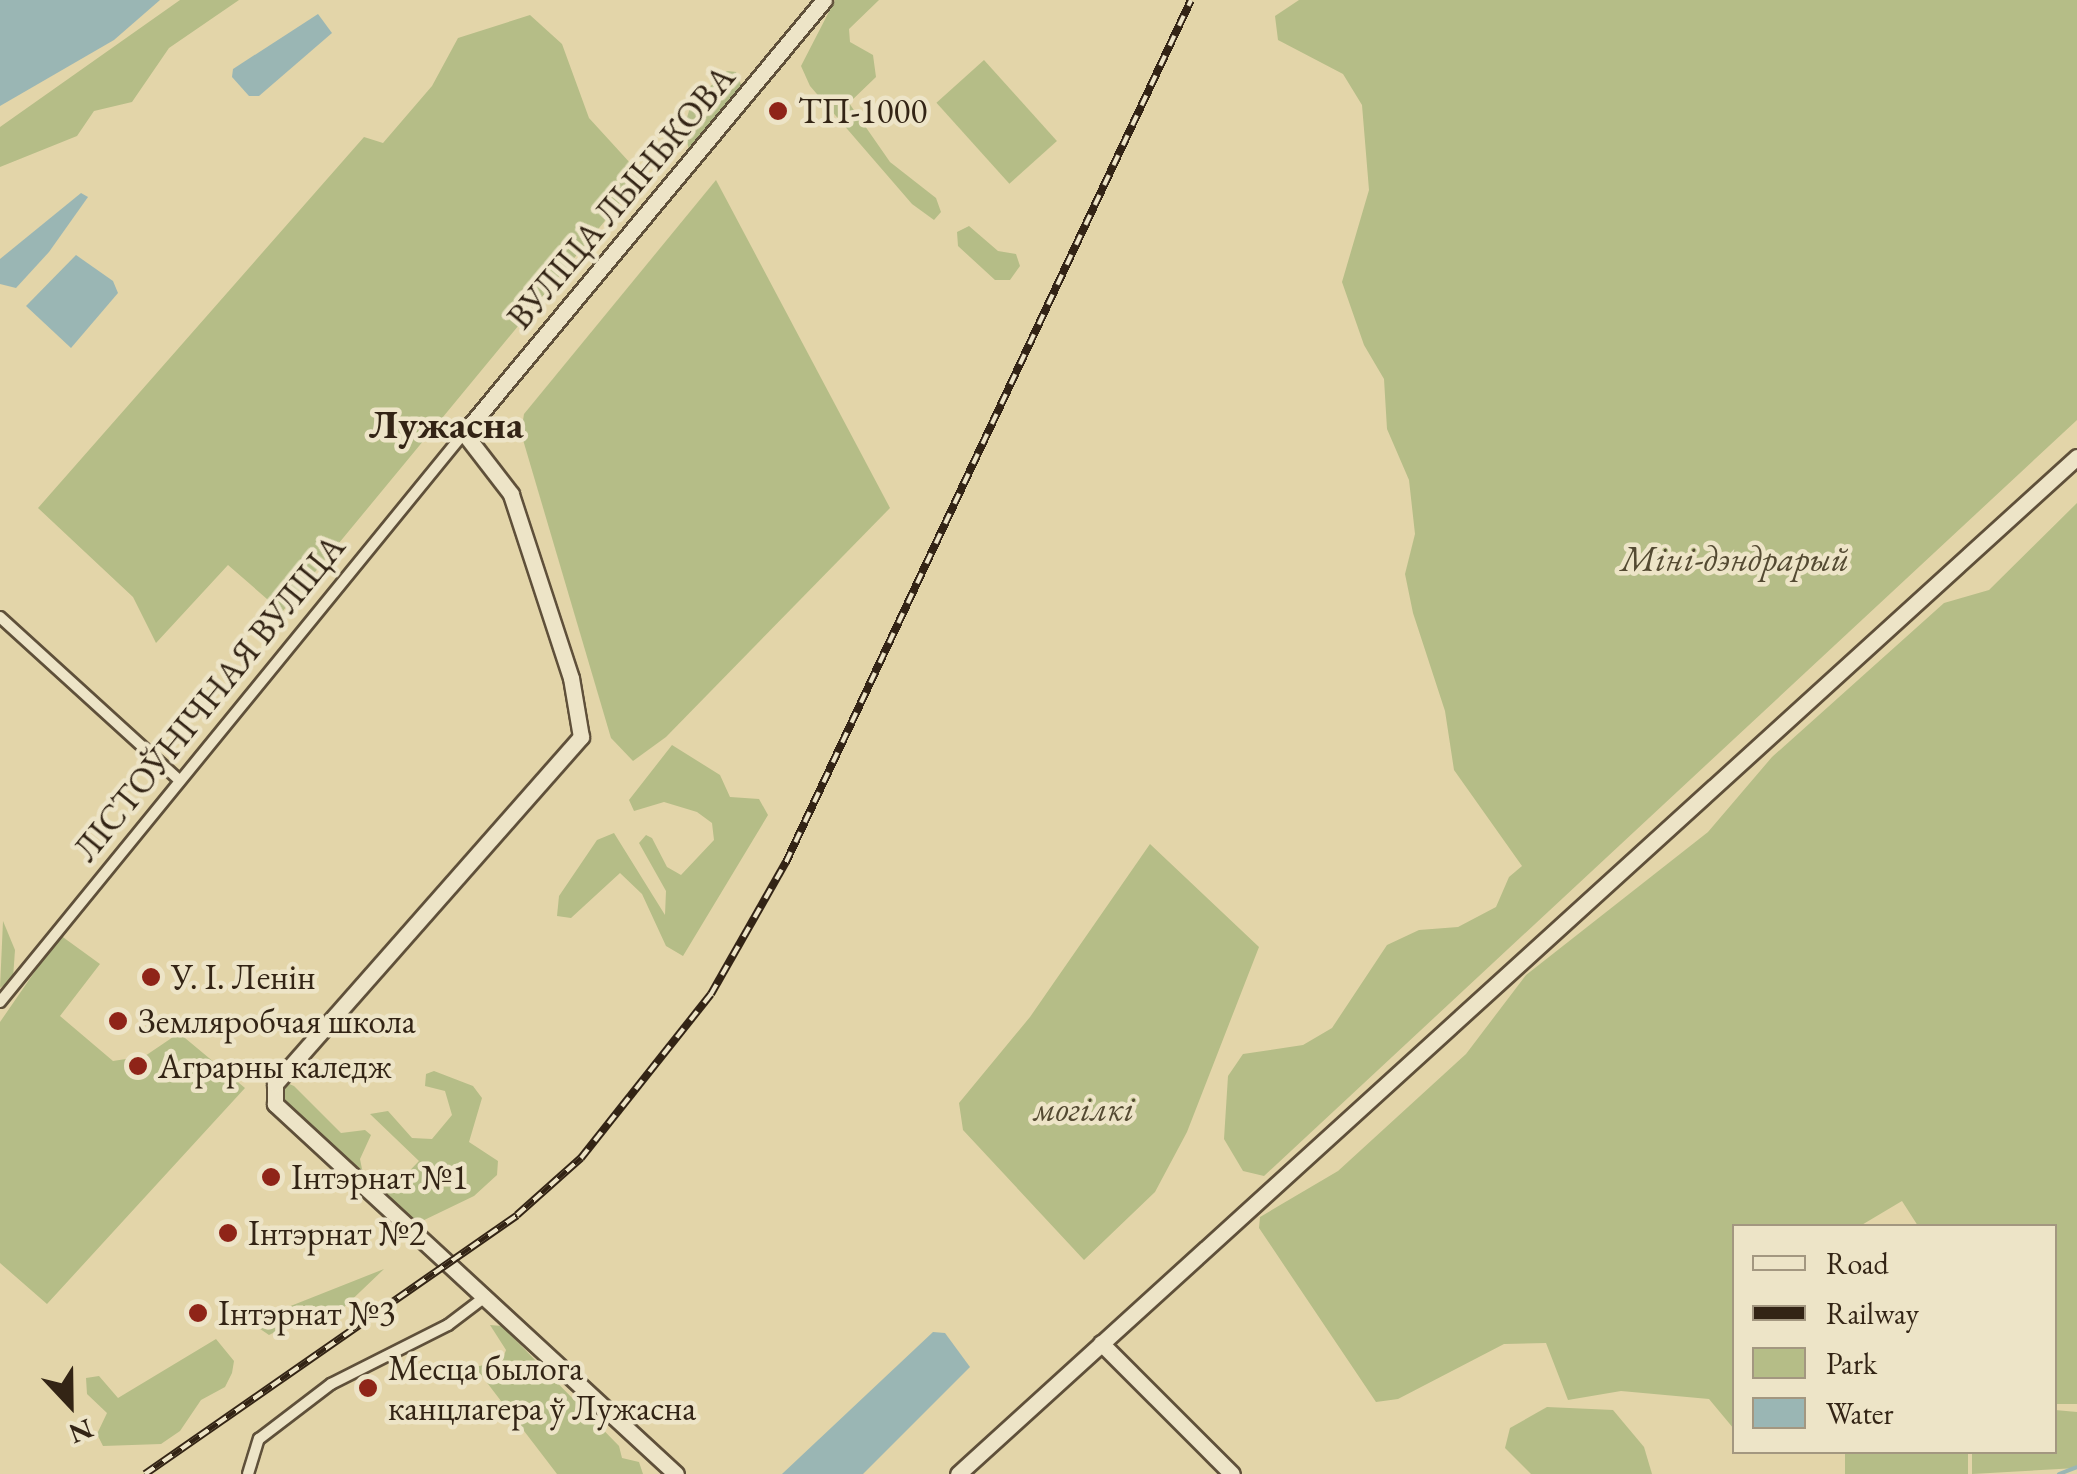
<!DOCTYPE html>
<meta charset="utf-8">
<style>
body{margin:0}
#map{position:relative;width:2077px;height:1474px;overflow:hidden;background:#e3d5a9;font-family:"EB Garamond",serif}
div>[style]{position:absolute}
[style*='--x']{left:calc(var(--x)*1px);top:calc(var(--y)*1px);width:calc(var(--w)*1px);rotate:calc(var(--a)*1deg)}
.green>*{inset:0;background:#b5bd87;transform-origin:0 0}
.water>*{inset:0;background:#9ab6b4}
.stream>*{height:4px;margin:-2px;padding:0 2px;transform-origin:2px;border-radius:2px;background:#9ab6b4}
.roads{filter:drop-shadow(2px 0 #5f503a) drop-shadow(-2px 0 #5f503a) drop-shadow(0 2px #5f503a) drop-shadow(0 -2px #5f503a)}
.street>*{height:10px;margin:-5px;padding:0 5px;transform-origin:5px;border-radius:5px;background:#ede4c7}
.secondary>*{height:15px;margin:-7.5px;padding:0 7.5px;transform-origin:7.5px;border-radius:7.5px;background:#ede4c7}
.rail>*{height:8px;margin-top:-4px;transform-origin:0;background:repeating-linear-gradient(90deg,#ede4c7 0 11px,#332415 0 22px);box-sizing:border-box;border-block:2px solid #332415}
.dots>*{width:28px;height:28px;translate:-50% -50%;box-sizing:border-box;border:5px solid #ede4c7;border-radius:50%}
span{translate:-50% -50%;white-space:nowrap;text-align:center;line-height:1.15;-webkit-text-stroke:9px #ede4c7;paint-order:stroke}
.poi-label{font-size:35px;color:#332415}
.left{translate:0 -50%;text-align:left}
.street-label{font-size:35px;color:#332415}
.park-label{font-size:35px;color:#544a32;font-style:italic}
.quarter-label{font-size:40px;color:#332415;font-weight:700}
.legend{position:absolute;left:1732px;top:1224px;width:325px;height:230px;box-sizing:border-box;background:#ede4c7;border:2px solid #a39780;margin:0;padding:12px 18px;list-style:none;font-size:30px;color:#332415}
.legend li{display:flex;align-items:center;gap:20px;height:50px}
.legend b{width:50px;border:2px solid #a39780}
.north{position:absolute;left:20px;top:1354px;width:100px;height:100px;-webkit-text-stroke:8px #ede4c7;paint-order:stroke;rotate:158deg;font-size:28px;font-weight:700;line-height:40px;text-align:center;color:#332415}
.north::after{content:'';display:block;margin:auto;width:35px;height:45px;background:#332415;clip-path:polygon(50% 0,100% 100%,50% 72%,0 100%)}
</style>
<div id="map">
<div class="green">
<div style="clip-path:polygon(180px 0,239px 0,169px 48px,132px 102px,94px 111px,77px 136px,0 167px,0 127px)"></div>
<div style="clip-path:polygon(835px 0,879px 0,849px 29px,850px 42px,873px 55px,876px 77px,849px 103px,890px 162px,936px 198px,941px 212px,934px 220px,912px 204px,810px 86px,801px 66px)"></div>
<div style="clip-path:polygon(1299px 0,2077px 0,2077px 420px,1264px 1176px,1243px 1171px,1224px 1139px,1228px 1076px,1243px 1054px,1303px 1045px,1332px 1028px,1387px 945px,1419px 930px,1458px 927px,1496px 907px,1509px 877px,1522px 866px,1454px 770px,1445px 711px,1413px 613px,1405px 574px,1415px 534px,1409px 480px,1387px 429px,1384px 379px,1364px 345px,1342px 282px,1369px 190px,1362px 105px,1343px 74px,1278px 40px,1275px 16px)"></div>
<div style="clip-path:polygon(530px 15px,562px 44px,589px 118px,642px 176px,282px 612px,228px 565px,156px 643px,133px 597px,38px 508px,364px 137px,383px 143px,432px 86px,458px 38px)"></div>
<div style="left:984px;top:60px;width:109px;height:64px;rotate:48deg"></div>
<div style="clip-path:polygon(727px 71px,736px 72px,742px 87px,689px 150px,684px 128px,691px 104px)"></div>
<div style="clip-path:polygon(716px 180px,890px 508px,666px 737px,633px 761px,611px 738px,521px 433px,524px 414px)"></div>
<div style="clip-path:polygon(969px 226px,998px 251px,1016px 254px,1020px 266px,1010px 280px,995px 280px,958px 246px,957px 232px)"></div>
<div style="clip-path:polygon(2077px 503px,2077px 1404px,2055px 1404px,2054px 1226px,1918px 1226px,1902px 1201px,1860px 1226px,1734px 1226px,1734px 1429px,1709px 1399px,1621px 1391px,1568px 1400px,1546px 1343px,1504px 1344px,1398px 1399px,1376px 1402px,1259px 1228px,1260px 1217px,1338px 1171px,1466px 1054px,1526px 975px,1708px 832px,1772px 757px,1944px 603px,1989px 590px)"></div>
<div style="clip-path:polygon(672px 745px,720px 775px,730px 797px,759px 799px,768px 815px,683px 956px,666px 946px,642px 894px,620px 873px,571px 918px,557px 916px,559px 896px,597px 840px,614px 833px,665px 915px,666px 891px,639px 843px,646px 835px,652px 838px,667px 867px,681px 875px,714px 840px,712px 823px,697px 812px,664px 802px,634px 811px,629px 800px)"></div>
<div style="clip-path:polygon(1150px 844px,1259px 947px,1187px 1132px,1155px 1192px,1084px 1260px,963px 1130px,959px 1103px,1030px 1017px)"></div>
<div style="clip-path:polygon(3px 921px,15px 950px,13px 978px,0 988px)"></div>
<div style="clip-path:polygon(60px 935px,100px 964px,60px 1016px,113px 1061px,145px 1056px,179px 1033px,245px 1088px,47px 1304px,0 1263px,0 1022px)"></div>
<div style="clip-path:polygon(434px 1071px,473px 1086px,482px 1098px,469px 1142px,498px 1161px,497px 1175px,474px 1196px,418px 1223px,403px 1216px,278px 1095px,287px 1083px,294px 1086px,341px 1133px,365px 1130px,371px 1135px,360px 1159px,362px 1169px,376px 1185px,393px 1188px,419px 1161px,370px 1114px,388px 1111px,412px 1138px,432px 1139px,452px 1115px,445px 1091px,425px 1086px,426px 1074px)"></div>
<div style="clip-path:polygon(384px 1269px,339px 1312px,313px 1313px,269px 1335px,250px 1322px)"></div>
<div style="clip-path:polygon(490px 1325px,502px 1326px,619px 1446px,622px 1458px,639px 1462px,643px 1474px,557px 1474px,475px 1367px,502px 1361px,506px 1350px)"></div>
<div style="clip-path:polygon(216px 1339px,234px 1361px,232px 1373px,225px 1387px,201px 1400px,180px 1431px,161px 1444px,103px 1446px,97px 1434px,107px 1413px,87px 1394px,86px 1378px,99px 1376px,118px 1398px)"></div>
<div style="clip-path:polygon(1547px 1407px,1613px 1410px,1644px 1447px,1652px 1474px,1531px 1474px,1505px 1448px,1510px 1428px)"></div>
<div style="clip-path:polygon(2055px 1410px,2077px 1412px,2077px 1468px,1972px 1474px,1972px 1452px,2054px 1452px)"></div>
<div style="left:1845px;top:1452px;width:123px;height:25px"></div>
</div>
<div class="water">
<div style="clip-path:polygon(0 0,160px 0,114px 40px,0 106px)"></div>
<div style="clip-path:polygon(318px 14px,332px 33px,259px 96px,249px 96px,232px 77px,233px 69px)"></div>
<div style="clip-path:polygon(81px 193px,88px 197px,49px 252px,16px 288px,0 284px,0 259px)"></div>
<div style="clip-path:polygon(76px 255px,113px 281px,118px 293px,71px 348px,26px 306px)"></div>
<div style="clip-path:polygon(933px 1332px,945px 1333px,970px 1367px,863px 1474px,782px 1474px)"></div>
</div>
<div class="stream">
<div style="--x:2059;--y:1474;--w:19;--a:-21"></div>
</div>
<div class="roads">
<div class="street">
<div style="--x:0;--y:617;--w:239;--a:42.3"></div>
<div style="--x:0;--y:1002;--w:734;--a:-50.8"></div>
<div style="--x:248;--y:1474;--w:37;--a:-73"></div>
<div style="--x:259;--y:1439;--w:91;--a:-37.4"></div>
<div style="--x:331;--y:1384;--w:131;--a:-26.8"></div>
<div style="--x:448;--y:1325;--w:48;--a:-37.3"></div>
</div>
<div class="secondary">
<div style="--x:1101;--y:1343;--w:185;--a:45"></div>
<div style="--x:676;--y:1474;--w:546;--a:-137.3"></div>
<div style="--x:275;--y:1104;--w:20;--a:-90"></div>
<div style="--x:275;--y:1084;--w:463;--a:-48.6"></div>
<div style="--x:581;--y:737;--w:60;--a:-99.6"></div>
<div style="--x:571;--y:678;--w:194;--a:-108.1"></div>
<div style="--x:511;--y:494;--w:77;--a:-127.6"></div>
<div style="--x:464;--y:433;--w:563;--a:-50.26"></div>
<div style="--x:958;--y:1474;--w:1512;--a:-42.27"></div>
</div>
</div>
<div class="rail">
<div style="--x:145;--y:1474;--w:453;--a:-34.8"></div>
<div style="--x:517;--y:1215;--w:86;--a:-41.7"></div>
<div style="--x:581;--y:1158;--w:209;--a:-51.6"></div>
<div style="--x:711;--y:994;--w:152;--a:-60.4"></div>
<div style="--x:786;--y:862;--w:952;--a:-64.83"></div>
</div>
<div class="dots">
<div style="left:778px;top:111px;background:#8f2418"></div>
<div style="left:151px;top:977px;background:#8f2418"></div>
<div style="left:118px;top:1021px;background:#8f2418"></div>
<div style="left:138px;top:1066px;background:#8f2418"></div>
<div style="left:271px;top:1177px;background:#8f2418"></div>
<div style="left:228px;top:1233px;background:#8f2418"></div>
<div style="left:198px;top:1313px;background:#8f2418"></div>
<div style="left:368px;top:1388px;background:#8f2418"></div>
</div>
<div class="poi-label">
<span class="left" style="left:798px;top:111px">ТП-1000</span>
<span class="left" style="left:171px;top:977px">У. І. Ленін</span>
<span class="left" style="left:138px;top:1021px">Земляробчая школа</span>
<span class="left" style="left:158px;top:1066px">Аграрны каледж</span>
<span class="left" style="left:291px;top:1177px">Інтэрнат №1</span>
<span class="left" style="left:248px;top:1233px">Інтэрнат №2</span>
<span class="left" style="left:218px;top:1313px">Інтэрнат №3</span>
<span class="left" style="left:388px;top:1388px">Месца былога<br>канцлагера ў Лужасна</span>
</div>
<div class="street-label">
<span style="left:621px;top:197px;rotate:-50deg">ВУЛІЦА ЛЫНЬКОВА</span>
<span style="left:209px;top:698px;rotate:-51deg">ЛІСТОЎНІЧНАЯ ВУЛІЦА</span>
</div>
<div class="park-label">
<span style="left:1735px;top:559px">Міні-дэндрарый</span>
<span style="left:1084px;top:1109px">могілкі</span>
</div>
<div class="quarter-label">
<span style="left:446px;top:424px">Лужасна</span>
</div>
<ul class="legend">
<li><b style="height:12px;background:#ede4c7"></b>Road</li>
<li><b style="height:12px;background:#332415"></b>Railway</li>
<li><b style="height:28px;background:#b5bd87"></b>Park</li>
<li><b style="height:28px;background:#9ab6b4"></b>Water</li>
</ul>
<div class="north">N</div>
</div>
